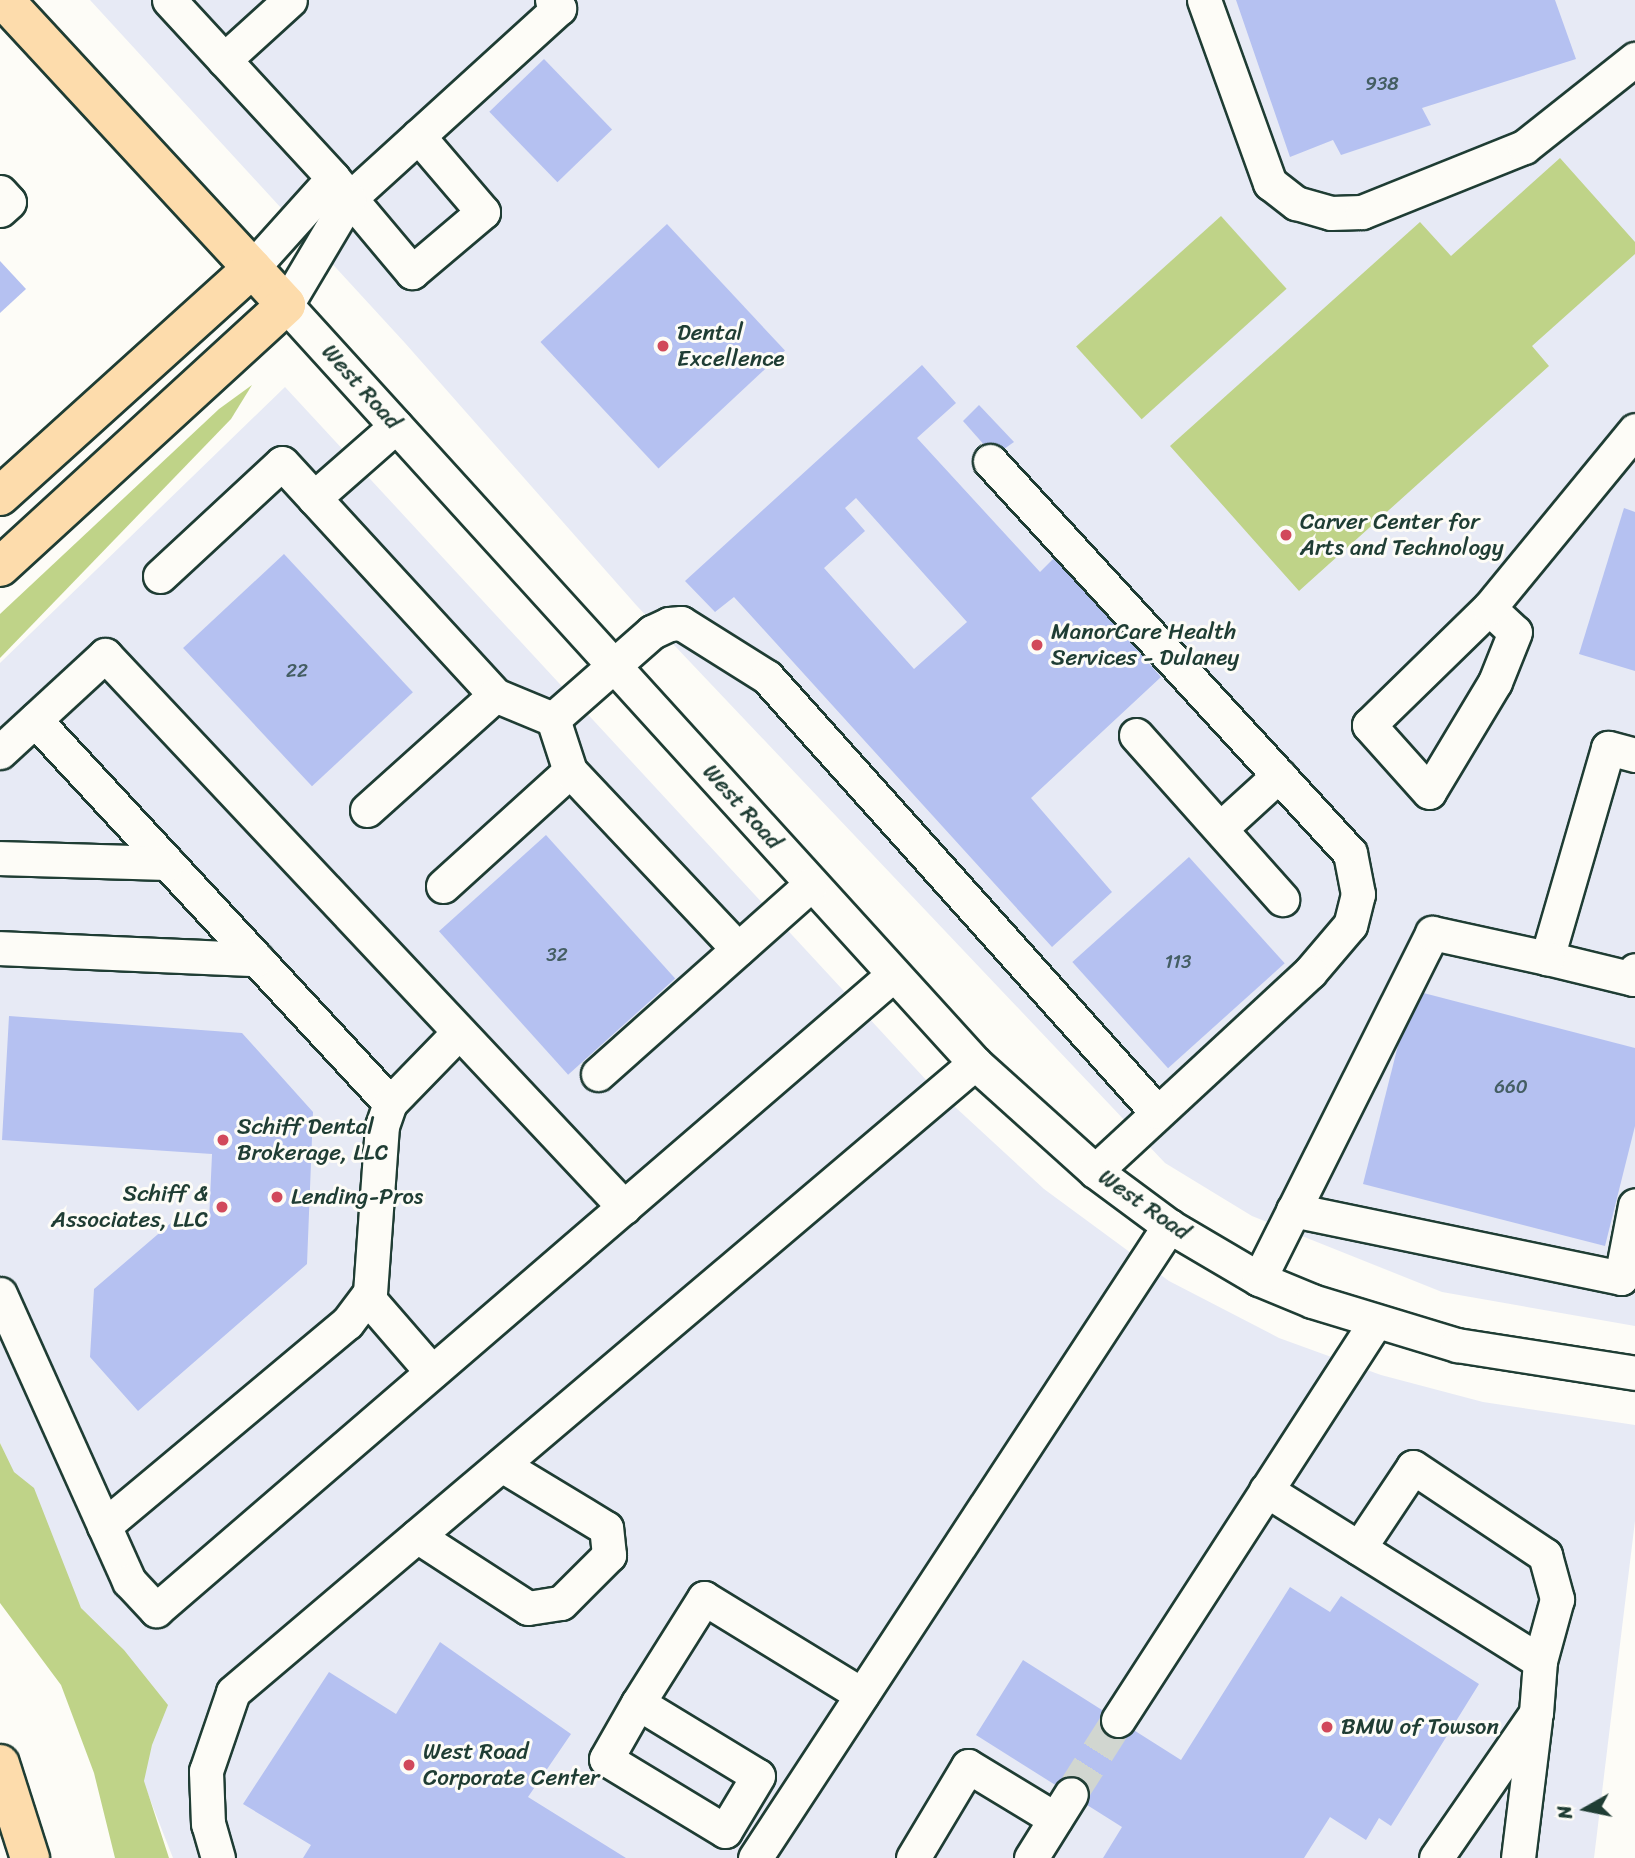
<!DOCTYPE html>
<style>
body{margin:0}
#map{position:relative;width:1635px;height:1858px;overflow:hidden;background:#fdfcf7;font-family:Sriracha,sans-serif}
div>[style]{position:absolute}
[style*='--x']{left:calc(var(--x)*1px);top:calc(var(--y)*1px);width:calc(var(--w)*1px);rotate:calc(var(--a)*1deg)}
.built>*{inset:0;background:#e7eaf5}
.green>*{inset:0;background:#bfd388;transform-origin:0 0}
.building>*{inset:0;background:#b5c1f1;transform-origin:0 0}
.minor-tunnel>*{height:33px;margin-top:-16.5px;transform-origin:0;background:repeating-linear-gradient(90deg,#d1d6d0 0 33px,transparent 0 50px)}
.roads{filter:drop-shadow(2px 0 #1f3d34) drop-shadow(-2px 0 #1f3d34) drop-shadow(0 2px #1f3d34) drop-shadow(0 -2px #1f3d34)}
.minor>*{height:33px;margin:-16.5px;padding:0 16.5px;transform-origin:16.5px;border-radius:16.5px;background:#fdfcf7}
.major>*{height:38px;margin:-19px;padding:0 19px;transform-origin:19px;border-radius:19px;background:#fddcac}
.highway>*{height:38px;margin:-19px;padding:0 19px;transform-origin:19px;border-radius:19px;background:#fddcac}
.dots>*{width:19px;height:19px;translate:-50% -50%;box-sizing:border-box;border:4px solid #fdfcf7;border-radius:50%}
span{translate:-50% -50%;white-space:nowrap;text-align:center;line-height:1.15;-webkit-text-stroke:6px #fdfcf7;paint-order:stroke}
.number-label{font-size:19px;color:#445e63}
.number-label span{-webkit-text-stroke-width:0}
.poi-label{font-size:23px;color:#1f3d34}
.left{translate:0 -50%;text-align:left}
.right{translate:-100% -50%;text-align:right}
.street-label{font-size:23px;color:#1f3d34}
.north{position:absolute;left:1551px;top:1774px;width:70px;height:70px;-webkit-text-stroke:5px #fdfcf7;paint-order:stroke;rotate:261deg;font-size:19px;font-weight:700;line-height:28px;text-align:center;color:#1f3d34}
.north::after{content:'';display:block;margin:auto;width:24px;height:32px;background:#1f3d34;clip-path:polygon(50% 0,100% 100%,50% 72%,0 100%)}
</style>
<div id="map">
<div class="built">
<div style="clip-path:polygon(90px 0,1635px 0,1635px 1326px,1442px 1292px,1252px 1216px,1165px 1163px,637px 606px,405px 343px)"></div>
<div style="clip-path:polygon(285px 387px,928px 1082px,1044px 1189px,1169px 1281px,1279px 1338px,1381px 1375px,1483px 1402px,1635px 1425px,1635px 1521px,1594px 1858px,173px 1858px,109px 1695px,0 1443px,0 663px)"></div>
</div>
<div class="green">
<div style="clip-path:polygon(1560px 158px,1635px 242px,1635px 254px,1532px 346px,1549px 366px,1299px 591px,1170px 446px,1420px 222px,1451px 256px)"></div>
<div style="left:1221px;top:216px;width:98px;height:195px;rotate:48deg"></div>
<div style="clip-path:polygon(252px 385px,231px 419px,0 658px,0 614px,219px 409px)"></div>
<div style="clip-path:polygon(0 1443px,14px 1472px,34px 1488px,81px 1608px,124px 1650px,168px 1705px,152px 1745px,144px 1781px,169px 1858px,115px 1858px,94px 1773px,61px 1685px,0 1603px)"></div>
</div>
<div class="building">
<div style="clip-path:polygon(1236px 0,1555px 0,1576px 59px,1422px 108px,1431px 125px,1341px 155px,1333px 140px,1290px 157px)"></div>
<div style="left:544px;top:59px;width:98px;height:76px;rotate:46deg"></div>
<div style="left:667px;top:224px;width:173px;height:173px;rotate:47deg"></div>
<div style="clip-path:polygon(0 261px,26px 289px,0 313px)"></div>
<div style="clip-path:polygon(evenodd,922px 365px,956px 403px,917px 438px,1040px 572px,1055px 557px,1161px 677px,1031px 798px,1112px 892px,1052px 947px,734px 597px,715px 612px,685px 581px,922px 365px,856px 498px,967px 622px,914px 669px,824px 568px,865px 531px,845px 508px,856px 498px)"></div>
<div style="clip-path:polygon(979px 405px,1014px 442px,994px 456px,963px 421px)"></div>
<div style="clip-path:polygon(1624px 508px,1635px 512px,1635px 671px,1579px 654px)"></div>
<div style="left:284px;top:554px;width:189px;height:138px;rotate:47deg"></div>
<div style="left:546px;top:835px;width:193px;height:144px;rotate:48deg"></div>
<div style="left:1189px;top:857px;width:143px;height:157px;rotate:48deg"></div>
<div style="clip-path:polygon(1412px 990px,1635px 1048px,1635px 1126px,1605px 1246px,1363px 1184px)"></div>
<div style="clip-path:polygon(9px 1016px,242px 1033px,313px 1112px,307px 1264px,138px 1411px,90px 1357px,94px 1289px,171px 1223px,209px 1222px,212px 1154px,2px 1140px)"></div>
<div style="clip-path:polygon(1290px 1587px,1330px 1612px,1341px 1596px,1479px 1684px,1391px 1826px,1379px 1818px,1366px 1840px,1330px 1817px,1304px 1858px,1103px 1858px,1122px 1827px,976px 1735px,1023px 1660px,1181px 1760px)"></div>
<div style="clip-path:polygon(440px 1642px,571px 1734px,528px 1797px,626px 1858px,303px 1858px,311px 1845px,243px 1804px,329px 1672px,396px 1714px)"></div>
</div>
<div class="minor-tunnel">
<div style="--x:1071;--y:1794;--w:88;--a:-57.6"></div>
</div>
<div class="roads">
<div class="minor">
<div style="--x:169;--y:0;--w:242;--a:47.3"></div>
<div style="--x:333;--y:178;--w:123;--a:50"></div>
<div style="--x:412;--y:272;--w:93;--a:-40.2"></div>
<div style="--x:483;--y:212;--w:100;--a:-130.5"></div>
<div style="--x:552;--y:0;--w:11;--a:49"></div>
<div style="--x:559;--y:8;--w:284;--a:137.7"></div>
<div style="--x:349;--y:199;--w:123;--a:120.7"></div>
<div style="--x:286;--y:305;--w:1024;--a:47.73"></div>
<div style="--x:975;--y:1063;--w:161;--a:42"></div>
<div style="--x:1095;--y:1171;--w:92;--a:36.6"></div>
<div style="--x:1169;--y:1226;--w:104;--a:30.5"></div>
<div style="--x:1259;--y:1279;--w:57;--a:22.5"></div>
<div style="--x:1312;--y:1301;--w:152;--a:16.9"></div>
<div style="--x:1457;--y:1345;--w:180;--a:8.9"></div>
<div style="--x:1204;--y:0;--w:195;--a:70.2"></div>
<div style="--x:1270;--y:183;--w:33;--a:38"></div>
<div style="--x:1296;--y:203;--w:36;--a:16"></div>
<div style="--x:1331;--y:213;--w:31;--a:-2"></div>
<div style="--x:1362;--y:212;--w:175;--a:-21.9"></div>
<div style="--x:1524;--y:147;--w:142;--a:-38.4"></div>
<div style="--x:224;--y:60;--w:89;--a:-42.3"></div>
<div style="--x:0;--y:192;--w:13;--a:48"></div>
<div style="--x:9;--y:202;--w:12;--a:138"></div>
<div style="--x:252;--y:268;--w:121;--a:-48"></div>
<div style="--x:990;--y:461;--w:532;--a:47.44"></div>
<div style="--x:1350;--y:853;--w:42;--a:79"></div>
<div style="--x:1358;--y:894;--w:32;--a:104"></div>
<div style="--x:1350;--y:925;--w:62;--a:130.4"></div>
<div style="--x:1310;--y:972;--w:293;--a:137.2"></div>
<div style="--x:314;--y:498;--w:109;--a:-41.3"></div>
<div style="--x:160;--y:576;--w:166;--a:-42.8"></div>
<div style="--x:282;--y:463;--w:315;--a:47.4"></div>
<div style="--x:495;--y:695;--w:63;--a:22.5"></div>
<div style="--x:1489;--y:608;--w:35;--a:43"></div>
<div style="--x:1515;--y:632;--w:54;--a:111.8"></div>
<div style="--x:1495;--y:682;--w:128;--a:121"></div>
<div style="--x:1429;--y:792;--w:90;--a:-131.8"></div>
<div style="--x:1369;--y:725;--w:168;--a:-44.3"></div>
<div style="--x:1489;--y:608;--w:230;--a:-50.6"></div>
<div style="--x:35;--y:720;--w:522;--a:47.17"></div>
<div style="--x:1136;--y:735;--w:220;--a:48.3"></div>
<div style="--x:0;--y:752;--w:143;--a:-42.7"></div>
<div style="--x:105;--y:655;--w:758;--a:46.76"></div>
<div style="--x:1635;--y:755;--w:28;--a:-165"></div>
<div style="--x:1608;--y:748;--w:219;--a:106.2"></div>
<div style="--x:1547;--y:958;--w:89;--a:13.7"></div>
<div style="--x:1633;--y:979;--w:9;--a:-77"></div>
<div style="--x:367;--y:810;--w:172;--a:-41.9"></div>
<div style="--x:1222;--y:827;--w:77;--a:-42.4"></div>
<div style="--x:0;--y:858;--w:167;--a:1.7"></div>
<div style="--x:443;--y:886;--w:171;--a:-42.2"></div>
<div style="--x:0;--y:948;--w:257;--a:2.5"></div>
<div style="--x:738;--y:949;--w:245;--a:-133.3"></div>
<div style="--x:570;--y:771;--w:55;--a:-108.1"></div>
<div style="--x:553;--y:719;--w:132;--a:-41.3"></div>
<div style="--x:652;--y:632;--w:19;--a:-25"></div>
<div style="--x:669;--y:624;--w:12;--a:-5"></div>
<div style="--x:681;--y:623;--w:102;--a:32.1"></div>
<div style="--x:767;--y:677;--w:583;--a:48.13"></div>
<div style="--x:598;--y:1074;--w:285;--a:-41.7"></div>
<div style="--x:1293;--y:1210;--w:335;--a:11.7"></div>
<div style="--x:1621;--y:1278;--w:74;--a:-79.1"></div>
<div style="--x:1259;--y:1279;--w:387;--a:-63.4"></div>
<div style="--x:1432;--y:933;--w:118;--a:12.3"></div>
<div style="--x:0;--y:1294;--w:315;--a:65.8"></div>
<div style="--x:129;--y:1581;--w:40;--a:47"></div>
<div style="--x:156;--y:1610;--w:973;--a:-40.75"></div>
<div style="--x:367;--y:1297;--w:99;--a:49.1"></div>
<div style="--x:1266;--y:1490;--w:323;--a:32"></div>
<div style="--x:1540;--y:1661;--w:52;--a:94.4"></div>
<div style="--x:1536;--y:1713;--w:176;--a:124.6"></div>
<div style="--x:104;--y:1526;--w:317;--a:-39.9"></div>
<div style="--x:347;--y:1323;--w:38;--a:-53"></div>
<div style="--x:370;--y:1293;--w:167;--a:-85.9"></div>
<div style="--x:382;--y:1126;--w:24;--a:-71"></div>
<div style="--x:390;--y:1103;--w:99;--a:-45.8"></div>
<div style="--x:417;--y:1536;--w:132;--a:33"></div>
<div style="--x:528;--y:1608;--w:33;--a:-9"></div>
<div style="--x:561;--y:1603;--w:68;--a:-45"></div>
<div style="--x:609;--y:1555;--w:27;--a:-96"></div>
<div style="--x:606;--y:1528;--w:122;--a:-148.8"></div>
<div style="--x:1359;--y:1548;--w:97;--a:-56.3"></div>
<div style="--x:1413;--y:1467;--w:159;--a:33.7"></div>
<div style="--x:1545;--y:1555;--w:46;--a:74.7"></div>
<div style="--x:1557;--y:1599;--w:64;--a:105.3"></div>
<div style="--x:638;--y:1703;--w:140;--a:31.3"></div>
<div style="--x:758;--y:1776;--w:64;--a:121"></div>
<div style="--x:725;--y:1831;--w:139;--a:-148.8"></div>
<div style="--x:606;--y:1759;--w:64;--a:-60.3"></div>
<div style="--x:638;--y:1703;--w:124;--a:-57.8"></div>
<div style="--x:704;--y:1598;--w:185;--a:31.5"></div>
<div style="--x:1118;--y:1720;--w:474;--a:-57.1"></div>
<div style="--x:218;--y:1858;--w:35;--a:-106"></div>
<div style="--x:208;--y:1824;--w:53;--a:-92.2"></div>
<div style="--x:206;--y:1771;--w:83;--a:-71.1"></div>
<div style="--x:233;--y:1692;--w:973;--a:-40.29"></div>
<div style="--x:755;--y:1858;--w:756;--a:-56.77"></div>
<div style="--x:913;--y:1858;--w:107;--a:-59.1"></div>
<div style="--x:968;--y:1766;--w:102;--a:31.3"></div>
<div style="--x:1031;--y:1858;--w:75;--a:-58"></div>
<div style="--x:1518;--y:1858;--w:140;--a:-83"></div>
</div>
<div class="major">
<div style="--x:4;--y:0;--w:415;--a:47.2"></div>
</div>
<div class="highway">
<div style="--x:0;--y:496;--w:340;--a:-42.1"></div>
<div style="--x:0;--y:567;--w:388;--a:-42.5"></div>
<div style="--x:0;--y:1764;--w:99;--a:72.3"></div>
</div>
</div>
<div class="dots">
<div style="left:663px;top:346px;background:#d1495b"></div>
<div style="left:1286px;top:535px;background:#d1495b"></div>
<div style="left:1037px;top:645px;background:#d1495b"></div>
<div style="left:223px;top:1140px;background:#d1495b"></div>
<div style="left:277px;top:1197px;background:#d1495b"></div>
<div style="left:222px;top:1207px;background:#d1495b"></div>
<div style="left:1327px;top:1727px;background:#d1495b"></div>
<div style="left:409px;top:1765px;background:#d1495b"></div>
</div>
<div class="number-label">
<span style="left:1382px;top:84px">938</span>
<span style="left:297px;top:671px">22</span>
<span style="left:557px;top:955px">32</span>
<span style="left:1178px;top:962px">113</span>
<span style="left:1511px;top:1087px">660</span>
</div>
<div class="poi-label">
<span class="left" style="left:677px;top:346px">Dental<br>Excellence</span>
<span class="left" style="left:1300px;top:535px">Carver Center for<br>Arts and Technology</span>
<span class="left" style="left:1051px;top:645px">ManorCare Health<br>Services - Dulaney</span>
<span class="left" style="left:237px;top:1140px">Schiff Dental<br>Brokerage, LLC</span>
<span class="right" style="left:208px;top:1207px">Schiff &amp;<br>Associates, LLC</span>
<span class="left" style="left:291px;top:1197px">Lending-Pros</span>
<span class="left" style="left:1341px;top:1727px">BMW of Towson</span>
<span class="left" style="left:423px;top:1765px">West Road<br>Corporate Center</span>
</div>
<div class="street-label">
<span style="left:361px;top:387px;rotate:48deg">West Road</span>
<span style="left:742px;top:807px;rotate:48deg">West Road</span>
<span style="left:1144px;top:1205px;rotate:35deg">West Road</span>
</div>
<div class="north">N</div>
</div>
